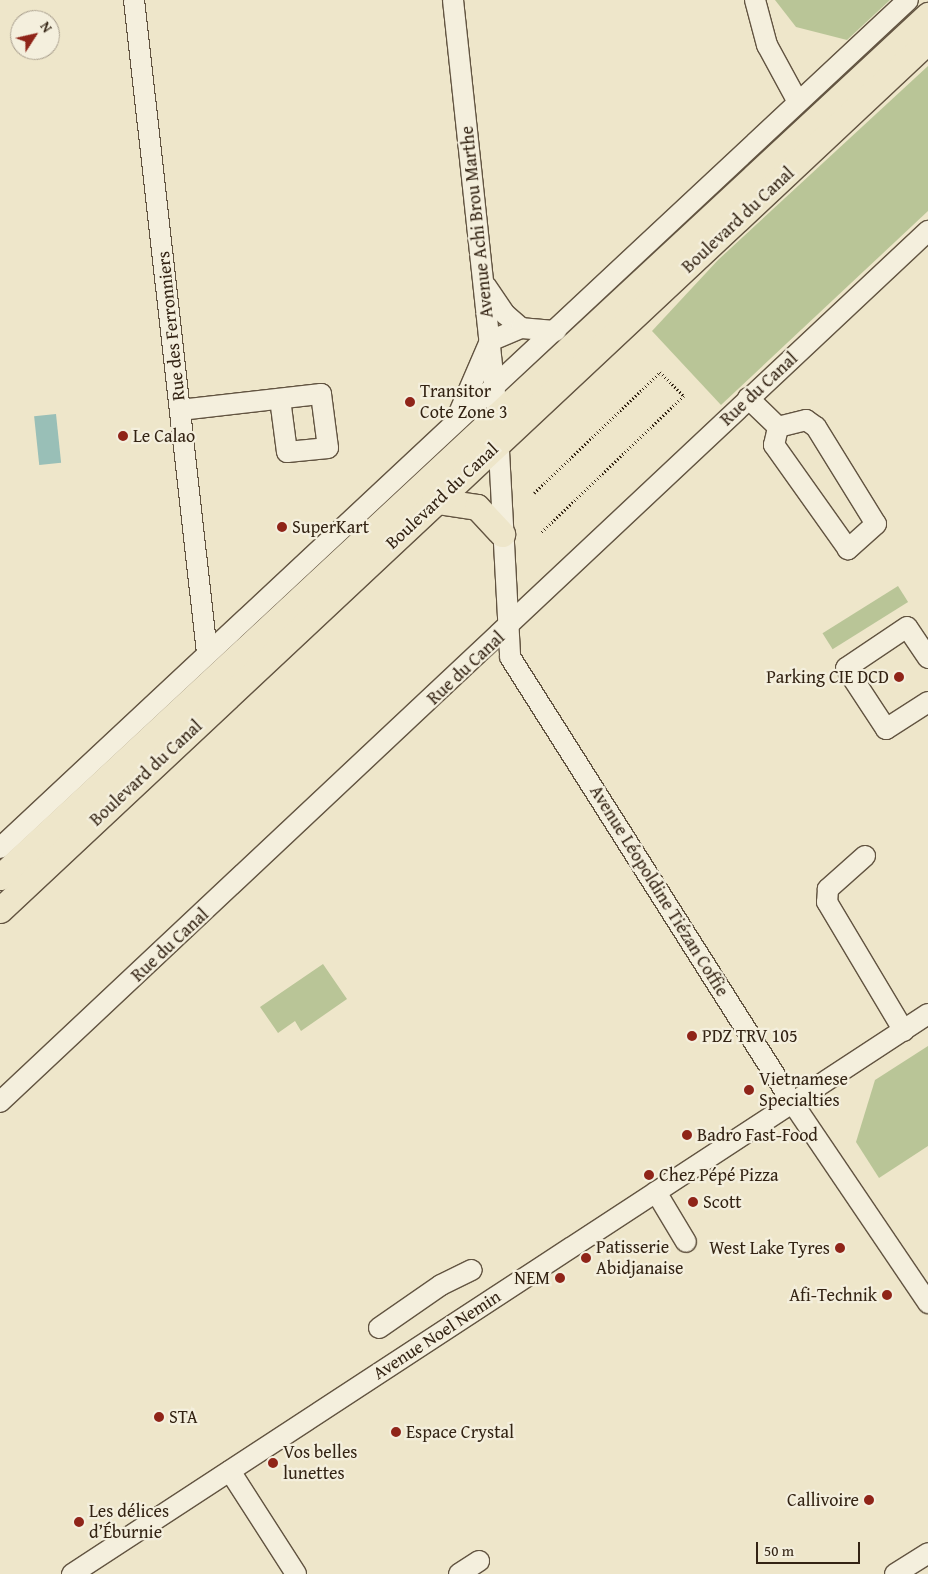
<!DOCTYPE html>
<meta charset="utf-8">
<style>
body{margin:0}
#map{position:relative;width:928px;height:1574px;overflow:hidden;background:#eee6ca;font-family:"Gentium Book Plus",serif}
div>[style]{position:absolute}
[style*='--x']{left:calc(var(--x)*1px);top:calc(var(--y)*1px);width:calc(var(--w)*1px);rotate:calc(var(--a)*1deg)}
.green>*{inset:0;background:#b9c597;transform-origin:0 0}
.water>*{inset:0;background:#99bfb7;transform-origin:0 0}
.path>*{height:2.5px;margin-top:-1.25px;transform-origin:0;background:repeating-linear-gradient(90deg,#332313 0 1px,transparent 0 3.5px)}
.roads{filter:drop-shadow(1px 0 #625441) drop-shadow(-1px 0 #625441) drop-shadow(0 1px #625441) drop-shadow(0 -1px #625441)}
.minor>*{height:20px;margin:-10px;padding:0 10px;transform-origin:10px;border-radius:10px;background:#f4efdd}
.major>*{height:25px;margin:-12.5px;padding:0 12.5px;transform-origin:12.5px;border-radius:12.5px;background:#eee6ca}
.dots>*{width:14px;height:14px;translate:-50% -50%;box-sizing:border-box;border:2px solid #f4efdd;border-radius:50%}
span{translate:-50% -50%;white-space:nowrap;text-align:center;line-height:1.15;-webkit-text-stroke:4.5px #f4efdd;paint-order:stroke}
.street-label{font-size:18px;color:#332313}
.poi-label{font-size:18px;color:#332313}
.left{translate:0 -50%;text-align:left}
.right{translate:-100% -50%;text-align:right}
.north{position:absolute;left:10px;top:10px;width:50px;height:50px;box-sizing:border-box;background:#f4efdd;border:1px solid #a79d8c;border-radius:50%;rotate:55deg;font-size:14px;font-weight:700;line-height:20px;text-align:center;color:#332313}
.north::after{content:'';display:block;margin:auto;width:18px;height:22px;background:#8f2418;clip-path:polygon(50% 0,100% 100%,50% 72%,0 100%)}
.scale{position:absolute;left:756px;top:1542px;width:104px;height:22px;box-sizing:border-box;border:2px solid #332313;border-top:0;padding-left:6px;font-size:15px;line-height:18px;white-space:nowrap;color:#332313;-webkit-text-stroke:4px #f4efdd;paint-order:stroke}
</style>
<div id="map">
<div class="green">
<div style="clip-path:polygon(775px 0,890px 0,847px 40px,796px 27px)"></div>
<div style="clip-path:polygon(928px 66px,928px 211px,721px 405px,652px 331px,718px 260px)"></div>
<div style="left:898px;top:586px;width:19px;height:89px;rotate:58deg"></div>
<div style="clip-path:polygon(323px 964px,347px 999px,301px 1031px,295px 1021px,278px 1033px,260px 1007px)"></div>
<div style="clip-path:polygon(928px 1046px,928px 1146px,879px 1178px,856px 1142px,875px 1080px)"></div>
</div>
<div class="water">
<div style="left:56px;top:414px;width:49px;height:22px;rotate:84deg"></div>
</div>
<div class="path">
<div style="--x:534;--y:493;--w:175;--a:-43.8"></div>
<div style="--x:660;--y:372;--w:34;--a:45"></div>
<div style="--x:684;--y:396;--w:197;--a:136.2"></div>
</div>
<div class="roads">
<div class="minor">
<div style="--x:134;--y:0;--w:657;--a:83.62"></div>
<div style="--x:453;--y:0;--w:416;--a:83.9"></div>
<div style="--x:497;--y:414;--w:243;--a:86.9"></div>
<div style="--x:510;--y:657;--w:527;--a:57.64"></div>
<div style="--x:792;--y:1102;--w:243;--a:55.9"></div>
<div style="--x:755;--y:0;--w:47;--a:75.1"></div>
<div style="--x:767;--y:45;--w:65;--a:61.5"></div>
<div style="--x:486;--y:286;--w:34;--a:56"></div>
<div style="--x:505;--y:314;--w:21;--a:41"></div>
<div style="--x:748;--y:398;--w:42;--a:44"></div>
<div style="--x:180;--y:410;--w:142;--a:-6.5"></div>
<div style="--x:321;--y:394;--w:54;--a:82.6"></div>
<div style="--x:328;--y:448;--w:41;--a:174.4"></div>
<div style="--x:287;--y:452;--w:53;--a:-97.5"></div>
<div style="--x:456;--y:420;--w:86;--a:-66.7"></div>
<div style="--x:490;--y:341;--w:34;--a:-23"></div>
<div style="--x:521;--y:328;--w:35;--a:5"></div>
<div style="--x:806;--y:420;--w:12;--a:35"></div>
<div style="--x:816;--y:427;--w:114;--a:58.3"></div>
<div style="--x:876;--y:524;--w:38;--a:138"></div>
<div style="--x:848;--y:549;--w:128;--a:-125.4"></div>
<div style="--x:774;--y:445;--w:18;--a:-77"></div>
<div style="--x:778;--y:427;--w:29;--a:-14"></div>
<div style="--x:928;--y:658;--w:37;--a:-124"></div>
<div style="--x:907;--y:627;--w:73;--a:146.1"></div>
<div style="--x:846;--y:668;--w:73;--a:56.7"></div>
<div style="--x:886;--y:729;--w:50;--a:-32.7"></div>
<div style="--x:0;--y:848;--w:1242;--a:-43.04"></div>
<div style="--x:865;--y:856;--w:50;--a:138.3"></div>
<div style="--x:828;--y:889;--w:13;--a:94"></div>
<div style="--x:827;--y:902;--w:150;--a:59.2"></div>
<div style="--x:0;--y:1102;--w:1273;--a:-43.19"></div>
<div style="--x:656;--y:1192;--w:58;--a:59"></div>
<div style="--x:379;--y:1328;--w:75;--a:-34.7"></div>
<div style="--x:441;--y:1285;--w:34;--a:-26"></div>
<div style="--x:230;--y:1471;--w:122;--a:57.3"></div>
<div style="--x:72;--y:1574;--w:1023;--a:-33.19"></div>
<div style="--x:459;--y:1574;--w:24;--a:-33"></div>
<div style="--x:895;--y:1574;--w:39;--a:-32"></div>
</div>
<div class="major">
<div style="--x:437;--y:501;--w:40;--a:8.5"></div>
<div style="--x:477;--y:507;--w:37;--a:47"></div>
<div style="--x:0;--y:877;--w:1267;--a:-42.89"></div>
<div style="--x:0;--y:910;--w:1271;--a:-43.12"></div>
</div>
</div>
<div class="dots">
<div style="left:410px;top:402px;background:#8f2418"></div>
<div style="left:123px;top:436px;background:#8f2418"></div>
<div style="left:282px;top:527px;background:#8f2418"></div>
<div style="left:899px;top:677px;background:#8f2418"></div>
<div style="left:692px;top:1036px;background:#8f2418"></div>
<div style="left:749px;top:1090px;background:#8f2418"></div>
<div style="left:687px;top:1135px;background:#8f2418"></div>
<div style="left:649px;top:1175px;background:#8f2418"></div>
<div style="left:693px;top:1202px;background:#8f2418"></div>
<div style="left:840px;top:1248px;background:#8f2418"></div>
<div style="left:586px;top:1258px;background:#8f2418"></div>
<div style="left:560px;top:1278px;background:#8f2418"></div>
<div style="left:887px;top:1295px;background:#8f2418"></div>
<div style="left:159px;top:1417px;background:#8f2418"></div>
<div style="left:396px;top:1432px;background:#8f2418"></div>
<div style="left:273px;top:1463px;background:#8f2418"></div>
<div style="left:869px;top:1500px;background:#8f2418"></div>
<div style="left:79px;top:1522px;background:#8f2418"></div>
</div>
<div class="street-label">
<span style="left:738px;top:220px;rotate:-43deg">Boulevard du Canal</span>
<span style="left:477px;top:222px;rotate:-96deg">Avenue Achi Brou Marthe</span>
<span style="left:171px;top:326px;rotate:-96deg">Rue des Ferronniers</span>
<span style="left:759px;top:389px;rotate:-43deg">Rue du Canal</span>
<span style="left:442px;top:496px;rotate:-43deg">Boulevard du Canal</span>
<span style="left:466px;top:668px;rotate:-43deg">Rue du Canal</span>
<span style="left:146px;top:773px;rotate:-43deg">Boulevard du Canal</span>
<span style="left:659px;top:891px;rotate:58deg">Avenue Léopoldine Tiézan Coffie</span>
<span style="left:170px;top:945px;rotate:-43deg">Rue du Canal</span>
<span style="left:437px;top:1335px;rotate:-33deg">Avenue Noel Nemin</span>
</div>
<div class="poi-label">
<span class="left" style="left:420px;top:402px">Transitor<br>Cote Zone 3</span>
<span class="left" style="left:133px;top:436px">Le Calao</span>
<span class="left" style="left:292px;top:527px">SuperKart</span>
<span class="right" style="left:889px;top:677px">Parking CIE DCD</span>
<span class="left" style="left:702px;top:1036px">PDZ TRV 105</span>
<span class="left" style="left:759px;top:1090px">Vietnamese<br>Specialties</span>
<span class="left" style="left:697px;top:1135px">Badro Fast-Food</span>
<span class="left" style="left:659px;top:1175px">Chez Pépé Pizza</span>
<span class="left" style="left:703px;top:1202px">Scott</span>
<span class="left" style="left:596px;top:1258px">Patisserie<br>Abidjanaise</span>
<span class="right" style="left:830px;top:1248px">West Lake Tyres</span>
<span class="right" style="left:550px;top:1278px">NEM</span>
<span class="right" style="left:877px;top:1295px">Afi-Technik</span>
<span class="left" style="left:169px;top:1417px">STA</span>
<span class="left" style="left:406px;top:1432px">Espace Crystal</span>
<span class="left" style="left:283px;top:1463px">Vos belles<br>lunettes</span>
<span class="right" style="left:859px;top:1500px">Callivoire</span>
<span class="left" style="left:89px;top:1522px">Les délices<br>d’Éburnie</span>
</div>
<div class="north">N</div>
<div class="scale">50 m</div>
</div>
